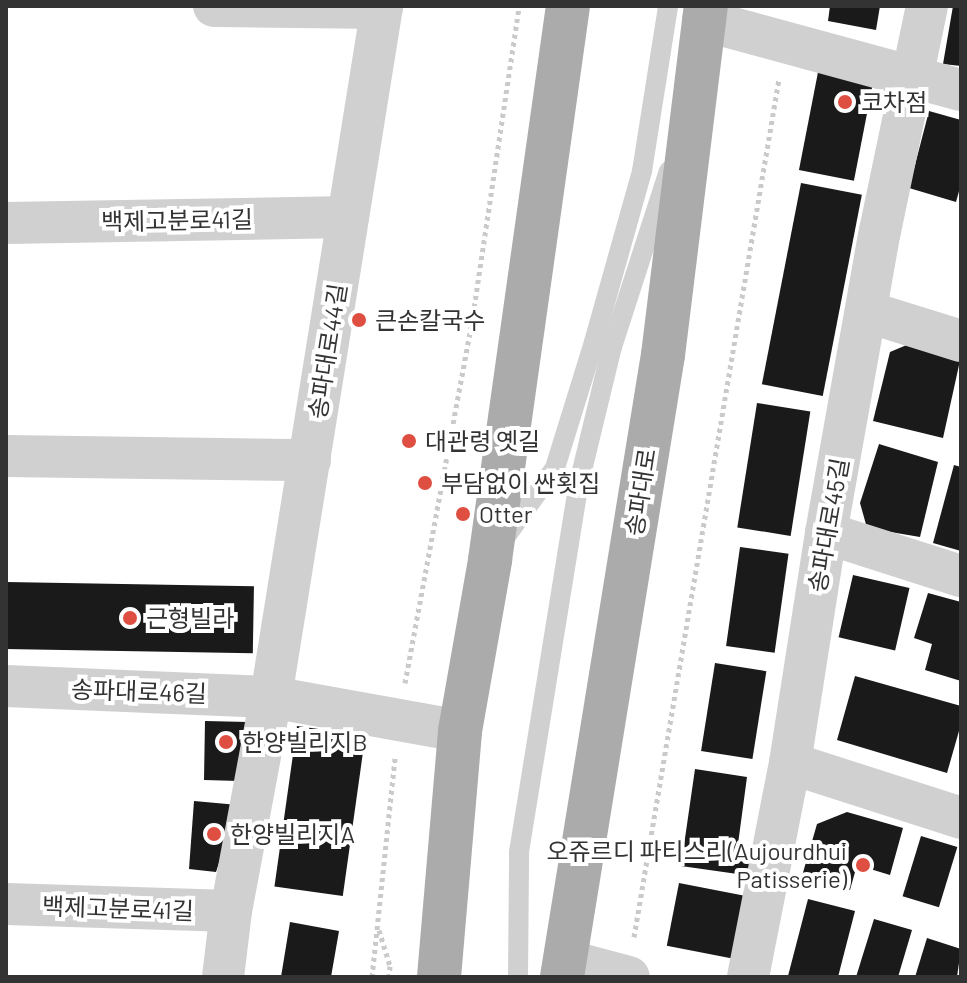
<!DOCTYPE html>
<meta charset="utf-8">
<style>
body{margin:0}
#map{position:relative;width:967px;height:983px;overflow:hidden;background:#fff;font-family:Barlow,"Noto Sans KR",sans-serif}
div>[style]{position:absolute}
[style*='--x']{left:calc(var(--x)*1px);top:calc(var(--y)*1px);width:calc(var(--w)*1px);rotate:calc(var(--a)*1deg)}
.building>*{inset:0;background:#1a1a1a;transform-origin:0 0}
.path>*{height:5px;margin-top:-2.5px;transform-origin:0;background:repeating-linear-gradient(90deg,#cacaca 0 4px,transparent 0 8px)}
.service>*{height:20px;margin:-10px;padding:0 10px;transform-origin:10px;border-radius:10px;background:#d0d0d0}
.minor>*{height:42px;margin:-21px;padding:0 21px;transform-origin:21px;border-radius:21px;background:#d0d0d0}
.primary>*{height:44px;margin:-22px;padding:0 22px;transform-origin:22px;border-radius:22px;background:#ababab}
.dots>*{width:22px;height:22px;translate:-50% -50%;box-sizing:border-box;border:4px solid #fff;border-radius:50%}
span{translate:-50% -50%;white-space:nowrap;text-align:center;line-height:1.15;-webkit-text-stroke:8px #fff;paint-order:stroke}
.poi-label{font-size:24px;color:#333}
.left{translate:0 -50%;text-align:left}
.right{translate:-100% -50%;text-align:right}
.street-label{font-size:24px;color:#333}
.frame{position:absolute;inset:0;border:8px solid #333;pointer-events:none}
</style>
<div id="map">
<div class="building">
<div style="clip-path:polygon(830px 6px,880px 6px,876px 30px,828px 21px)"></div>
<div style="clip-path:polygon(953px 6px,961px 6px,961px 66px,943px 64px)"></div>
<div style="left:819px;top:67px;width:56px;height:105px;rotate:11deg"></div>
<div style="clip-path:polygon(929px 111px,961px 120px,961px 184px,956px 202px,909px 188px)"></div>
<div style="left:801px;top:183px;width:62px;height:205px;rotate:11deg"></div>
<div style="clip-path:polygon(909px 344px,961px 356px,943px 438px,873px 421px,890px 352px)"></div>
<div style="left:757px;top:403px;width:54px;height:126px;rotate:9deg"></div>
<div style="clip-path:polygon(879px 444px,938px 462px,920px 537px,867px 528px,860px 503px)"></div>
<div style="clip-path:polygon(954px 465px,961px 467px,961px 551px,933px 543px)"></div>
<div style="left:740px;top:547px;width:49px;height:100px;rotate:8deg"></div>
<div style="left:853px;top:575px;width:58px;height:64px;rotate:13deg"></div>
<div style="left:6px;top:582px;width:248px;height:67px;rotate:1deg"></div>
<div style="clip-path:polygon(928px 593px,961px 602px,961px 681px,925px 670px,932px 644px,914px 638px)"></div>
<div style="left:715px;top:663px;width:52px;height:89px;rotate:9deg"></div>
<div style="clip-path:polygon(855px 676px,961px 706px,961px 724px,947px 773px,837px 740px)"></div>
<div style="clip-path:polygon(205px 721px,248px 722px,239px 781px,204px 780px)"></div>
<div style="left:297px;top:726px;width:69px;height:162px;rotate:8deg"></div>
<div style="clip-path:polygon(695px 769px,747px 777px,738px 844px,769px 849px,765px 878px,681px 866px)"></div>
<div style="clip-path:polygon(194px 801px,238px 805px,216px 872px,189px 869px)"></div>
<div style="clip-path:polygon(847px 812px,903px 828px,890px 875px,857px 865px,850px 890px,802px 876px,817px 824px)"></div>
<div style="left:921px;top:836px;width:38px;height:63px;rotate:17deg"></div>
<div style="left:679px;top:883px;width:72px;height:64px;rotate:11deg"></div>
<div style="clip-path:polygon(808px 899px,855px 911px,838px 977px,788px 976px)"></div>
<div style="clip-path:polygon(874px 919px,912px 930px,898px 977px,856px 977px)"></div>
<div style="clip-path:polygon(290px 922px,339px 931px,331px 977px,281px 977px)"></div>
<div style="clip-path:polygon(927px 938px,961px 949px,957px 977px,915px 977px)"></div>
</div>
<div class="path">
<div style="--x:405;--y:683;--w:374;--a:-79.5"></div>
<div style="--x:473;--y:315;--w:312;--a:-81.5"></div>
<div style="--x:379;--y:930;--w:38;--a:73"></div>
<div style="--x:390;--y:966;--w:11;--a:95"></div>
<div style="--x:634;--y:937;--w:870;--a:-80.41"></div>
<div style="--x:372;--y:977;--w:221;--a:-84"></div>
</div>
<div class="service">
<div style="--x:504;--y:539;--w:87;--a:-54.3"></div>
<div style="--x:555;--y:468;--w:132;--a:-72.8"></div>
<div style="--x:594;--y:342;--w:178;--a:-74.3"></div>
<div style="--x:642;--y:171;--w:167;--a:-81"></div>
<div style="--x:518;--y:977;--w:125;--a:-89.5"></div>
<div style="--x:519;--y:852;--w:374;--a:-80.8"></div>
<div style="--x:579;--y:483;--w:140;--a:-76.4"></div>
<div style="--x:612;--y:347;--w:185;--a:-72.1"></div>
</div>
<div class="minor">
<div style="--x:214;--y:6;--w:168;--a:0.7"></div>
<div style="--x:703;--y:20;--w:267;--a:15.2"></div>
<div style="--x:6;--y:223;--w:342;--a:-1"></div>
<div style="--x:868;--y:312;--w:97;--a:17.3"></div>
<div style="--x:6;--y:456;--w:304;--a:0.8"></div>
<div style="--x:826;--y:533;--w:142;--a:17.7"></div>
<div style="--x:6;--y:686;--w:265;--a:2.4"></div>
<div style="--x:271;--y:697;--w:192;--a:10.2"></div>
<div style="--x:790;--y:763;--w:180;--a:17.8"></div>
<div style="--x:6;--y:904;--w:225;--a:1.8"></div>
<div style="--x:565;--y:960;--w:66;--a:14.9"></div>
<div style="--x:223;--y:977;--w:66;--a:-83.1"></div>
<div style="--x:231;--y:911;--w:218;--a:-79.4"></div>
<div style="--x:271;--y:697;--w:700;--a:-80.87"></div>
<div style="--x:748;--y:977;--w:218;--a:-78.9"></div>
<div style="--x:790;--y:763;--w:233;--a:-81.1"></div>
<div style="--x:826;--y:533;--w:307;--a:-79.9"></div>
<div style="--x:880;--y:231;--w:230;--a:-78.2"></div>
</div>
<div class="primary">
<div style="--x:439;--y:977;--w:247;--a:-85.1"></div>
<div style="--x:460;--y:731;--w:174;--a:-80"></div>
<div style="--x:490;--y:560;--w:559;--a:-81.99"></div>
<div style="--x:562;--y:977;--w:630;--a:-80.78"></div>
<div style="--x:663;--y:355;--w:352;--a:-83"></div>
</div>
<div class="dots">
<div style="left:845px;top:102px;background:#de4e41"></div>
<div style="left:359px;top:320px;background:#de4e41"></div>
<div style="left:409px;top:441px;background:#de4e41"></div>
<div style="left:425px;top:483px;background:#de4e41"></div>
<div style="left:463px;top:514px;background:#de4e41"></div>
<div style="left:130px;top:618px;background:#de4e41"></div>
<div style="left:226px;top:742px;background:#de4e41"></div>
<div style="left:214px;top:834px;background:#de4e41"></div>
<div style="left:863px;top:865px;background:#de4e41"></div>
</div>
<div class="poi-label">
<span class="left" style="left:861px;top:102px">코차점</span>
<span class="left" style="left:375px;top:320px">큰손칼국수</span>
<span class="left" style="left:425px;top:441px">대관령 옛길</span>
<span class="left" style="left:441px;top:483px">부담없이 싼횟집</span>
<span class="left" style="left:479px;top:514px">Otter</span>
<span class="left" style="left:146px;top:618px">근형빌라</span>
<span class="left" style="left:242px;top:742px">한양빌리지B</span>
<span class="left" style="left:230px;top:834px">한양빌리지A</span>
<span class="right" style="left:847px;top:865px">오쥬르디 파티스리(Aujourdhui<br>Patisserie)</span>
</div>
<div class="street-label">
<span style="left:177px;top:220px;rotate:-1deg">백제고분로41길</span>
<span style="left:327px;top:351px;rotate:-81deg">송파대로44길</span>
<span style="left:640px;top:492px;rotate:-81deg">송파대로</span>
<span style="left:828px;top:525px;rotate:-80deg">송파대로45길</span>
<span style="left:139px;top:691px;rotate:2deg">송파대로46길</span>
<span style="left:118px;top:908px;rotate:2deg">백제고분로41길</span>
</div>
<div class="frame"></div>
</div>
